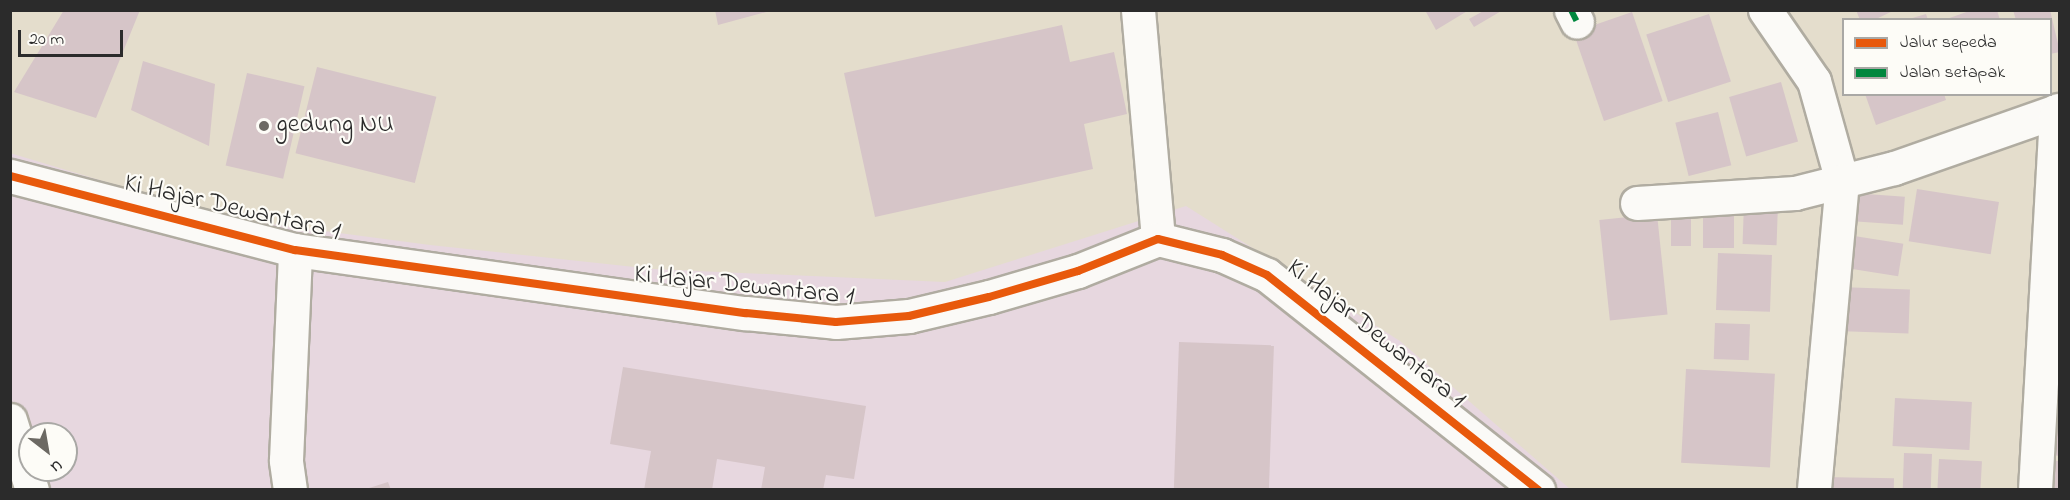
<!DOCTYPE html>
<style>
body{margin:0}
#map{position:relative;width:2070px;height:500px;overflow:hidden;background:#e4ddcc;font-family:"Indie Flower",sans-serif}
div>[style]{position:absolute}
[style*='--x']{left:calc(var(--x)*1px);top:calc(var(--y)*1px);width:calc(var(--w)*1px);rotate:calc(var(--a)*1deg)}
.built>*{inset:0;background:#e7d7df}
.building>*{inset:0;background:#d6c5c8;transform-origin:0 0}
.roads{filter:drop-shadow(2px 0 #b0aca1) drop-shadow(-2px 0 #b0aca1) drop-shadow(0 2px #b0aca1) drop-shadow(0 -2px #b0aca1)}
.minor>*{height:33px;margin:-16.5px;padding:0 16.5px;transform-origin:16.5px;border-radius:16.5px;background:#fbfaf7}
.quiet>*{height:6px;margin-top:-3px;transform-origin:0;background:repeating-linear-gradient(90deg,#00873e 0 12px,transparent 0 18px)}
.cycleway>*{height:8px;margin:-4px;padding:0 4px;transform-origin:4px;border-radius:4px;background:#e8590c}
.dots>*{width:16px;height:16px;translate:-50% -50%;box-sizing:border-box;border:3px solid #fdfcf7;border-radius:50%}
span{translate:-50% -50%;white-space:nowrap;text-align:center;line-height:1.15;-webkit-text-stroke:4.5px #fdfcf7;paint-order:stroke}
.poi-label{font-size:26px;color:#2b2b2b}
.left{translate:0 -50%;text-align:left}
.street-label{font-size:26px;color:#2b2b2b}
.frame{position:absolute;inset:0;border:12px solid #2b2b2b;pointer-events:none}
.legend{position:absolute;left:1842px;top:18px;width:210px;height:78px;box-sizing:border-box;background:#fdfcf7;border:2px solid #a9a8a5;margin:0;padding:8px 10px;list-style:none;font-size:18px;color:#2b2b2b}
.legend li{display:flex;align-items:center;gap:12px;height:30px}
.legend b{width:30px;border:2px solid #a9a8a5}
.north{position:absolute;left:18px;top:422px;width:60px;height:60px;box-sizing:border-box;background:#fdfcf7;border:2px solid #a9a8a5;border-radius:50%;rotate:149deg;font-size:16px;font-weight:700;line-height:24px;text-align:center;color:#2b2b2b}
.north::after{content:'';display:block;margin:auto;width:21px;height:27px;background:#6c6963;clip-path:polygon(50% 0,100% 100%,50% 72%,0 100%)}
.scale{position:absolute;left:18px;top:30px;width:105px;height:27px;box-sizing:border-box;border:3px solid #2b2b2b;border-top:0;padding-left:8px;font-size:18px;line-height:21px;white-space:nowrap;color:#2b2b2b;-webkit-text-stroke:4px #fdfcf7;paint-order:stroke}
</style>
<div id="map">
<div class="built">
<div style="clip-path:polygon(evenodd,10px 153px,225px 218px,430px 245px,653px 269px,945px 282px,1186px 206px,1400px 341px,1570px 489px,11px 489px,10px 153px,30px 434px,66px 434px,66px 470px,30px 470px,30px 434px)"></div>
</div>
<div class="building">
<div style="clip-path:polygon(64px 10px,140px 10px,96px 118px,14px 92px)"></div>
<div style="clip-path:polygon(715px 10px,770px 10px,770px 11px,718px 25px)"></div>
<div style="clip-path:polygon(1425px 10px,1469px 10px,1436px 30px)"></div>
<div style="clip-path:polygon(1485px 10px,1503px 10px,1474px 27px,1469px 19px)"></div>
<div style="clip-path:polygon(1856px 10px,1895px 10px,1874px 20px,1860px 20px)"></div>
<div style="clip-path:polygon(1972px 10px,1997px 10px,2000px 20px,1944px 20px)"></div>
<div style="clip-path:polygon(2013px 10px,2050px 10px,2060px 52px,2050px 54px,2050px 20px,2016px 20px)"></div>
<div style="left:1632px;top:12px;width:94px;height:62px;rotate:71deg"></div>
<div style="left:1709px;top:14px;width:71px;height:66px;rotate:72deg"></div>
<div style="clip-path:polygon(1926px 14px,1928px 20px,1909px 20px,1909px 19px)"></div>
<div style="clip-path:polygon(1062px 25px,1070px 62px,1114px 52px,1127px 114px,1084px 124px,1093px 169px,875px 217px,844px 73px)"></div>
<div style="clip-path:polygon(143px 61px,215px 84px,209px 146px,131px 110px)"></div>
<div style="left:317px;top:67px;width:123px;height:89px;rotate:14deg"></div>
<div style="left:247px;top:73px;width:59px;height:95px;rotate:13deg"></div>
<div style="left:1781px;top:82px;width:62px;height:54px;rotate:74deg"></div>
<div style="clip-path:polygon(1865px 94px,1944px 94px,1946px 100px,1876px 125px)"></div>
<div style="left:1718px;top:112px;width:55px;height:44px;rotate:76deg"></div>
<div style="left:1917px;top:189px;width:83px;height:53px;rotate:9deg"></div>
<div style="left:1852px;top:193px;width:53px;height:28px;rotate:4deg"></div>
<div style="left:1744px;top:203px;width:34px;height:41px;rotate:2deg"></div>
<div style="left:1703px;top:206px;width:31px;height:42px"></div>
<div style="left:1671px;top:212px;width:20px;height:34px"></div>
<div style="left:1657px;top:214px;width:101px;height:58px;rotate:84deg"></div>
<div style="left:1848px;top:235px;width:56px;height:33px;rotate:9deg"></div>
<div style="left:1718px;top:253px;width:54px;height:57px;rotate:2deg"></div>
<div style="left:1839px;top:287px;width:71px;height:44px;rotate:2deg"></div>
<div style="left:1715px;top:323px;width:35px;height:36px;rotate:2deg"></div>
<div style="left:1179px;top:342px;width:95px;height:148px;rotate:2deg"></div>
<div style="clip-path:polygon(623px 367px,866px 406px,854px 479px,826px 475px,823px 490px,761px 490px,765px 467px,717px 459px,712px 490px,644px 490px,651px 451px,610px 444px)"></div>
<div style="left:1686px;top:369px;width:89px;height:94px;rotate:3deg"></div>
<div style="left:1895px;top:398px;width:77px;height:48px;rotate:3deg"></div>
<div style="clip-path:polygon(2046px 421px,2060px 422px,2060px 456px,2042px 454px)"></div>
<div style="left:1904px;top:453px;width:28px;height:37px;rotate:2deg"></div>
<div style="left:1939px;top:459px;width:43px;height:31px;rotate:3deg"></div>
<div style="clip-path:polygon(2045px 460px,2060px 461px,2060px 490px,2043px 490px)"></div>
<div style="left:1822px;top:477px;width:72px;height:13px;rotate:1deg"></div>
<div style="clip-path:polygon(388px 482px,391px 490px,366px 490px,366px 489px)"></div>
</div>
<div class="roads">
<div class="minor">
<div style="--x:1138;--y:10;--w:230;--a:85"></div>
<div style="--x:1571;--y:10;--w:13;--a:63"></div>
<div style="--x:1765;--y:10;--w:86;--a:55.4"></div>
<div style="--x:1814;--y:81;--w:104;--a:74.4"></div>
<div style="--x:1842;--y:181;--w:310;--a:95.2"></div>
<div style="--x:10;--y:176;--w:294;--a:14.6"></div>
<div style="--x:295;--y:250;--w:455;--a:8"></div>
<div style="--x:746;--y:313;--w:90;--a:5.7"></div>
<div style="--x:836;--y:322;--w:73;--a:-4.7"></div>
<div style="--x:909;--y:316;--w:82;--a:-13.4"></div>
<div style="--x:989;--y:297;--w:93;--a:-16.3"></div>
<div style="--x:1078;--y:271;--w:86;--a:-21.8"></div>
<div style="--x:1158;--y:239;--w:66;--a:14"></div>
<div style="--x:1222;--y:255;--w:49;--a:24"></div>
<div style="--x:1267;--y:275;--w:346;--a:38.4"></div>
<div style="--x:1637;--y:203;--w:158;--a:-3.6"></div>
<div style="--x:1795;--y:193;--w:102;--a:-14.2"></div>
<div style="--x:1894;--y:168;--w:176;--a:-19.3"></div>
<div style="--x:10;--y:420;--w:73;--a:72.6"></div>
<div style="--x:290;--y:490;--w:30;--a:-98"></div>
<div style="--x:286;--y:460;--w:210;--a:-87.5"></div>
<div style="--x:2035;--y:490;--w:380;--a:-86.8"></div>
</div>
</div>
<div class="quiet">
<div style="--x:1571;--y:10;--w:13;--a:63"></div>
</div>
<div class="cycleway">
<div style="--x:10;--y:176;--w:294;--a:14.6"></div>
<div style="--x:295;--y:250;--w:455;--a:8"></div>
<div style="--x:746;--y:313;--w:90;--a:5.7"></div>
<div style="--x:836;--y:322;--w:73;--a:-4.7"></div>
<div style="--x:909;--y:316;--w:82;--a:-13.4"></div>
<div style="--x:989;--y:297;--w:93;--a:-16.3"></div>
<div style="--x:1078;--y:271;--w:86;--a:-21.8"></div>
<div style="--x:1158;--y:239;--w:66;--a:14"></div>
<div style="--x:1222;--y:255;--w:49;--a:24"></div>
<div style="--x:1267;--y:275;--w:346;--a:38.4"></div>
</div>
<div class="dots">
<div style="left:264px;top:126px;background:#6c6963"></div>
</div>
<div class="poi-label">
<span class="left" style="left:276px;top:126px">gedung NU</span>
</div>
<div class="street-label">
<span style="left:232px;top:209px;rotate:13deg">Ki Hajar Dewantara 1</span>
<span style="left:744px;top:287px;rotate:6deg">Ki Hajar Dewantara 1</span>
<span style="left:1375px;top:335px;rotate:39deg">Ki Hajar Dewantara 1</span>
</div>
<div class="frame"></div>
<ul class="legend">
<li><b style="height:8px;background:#e8590c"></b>Jalur sepeda</li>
<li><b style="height:8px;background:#00873e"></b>Jalan setapak</li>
</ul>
<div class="north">U</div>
<div class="scale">20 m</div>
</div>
